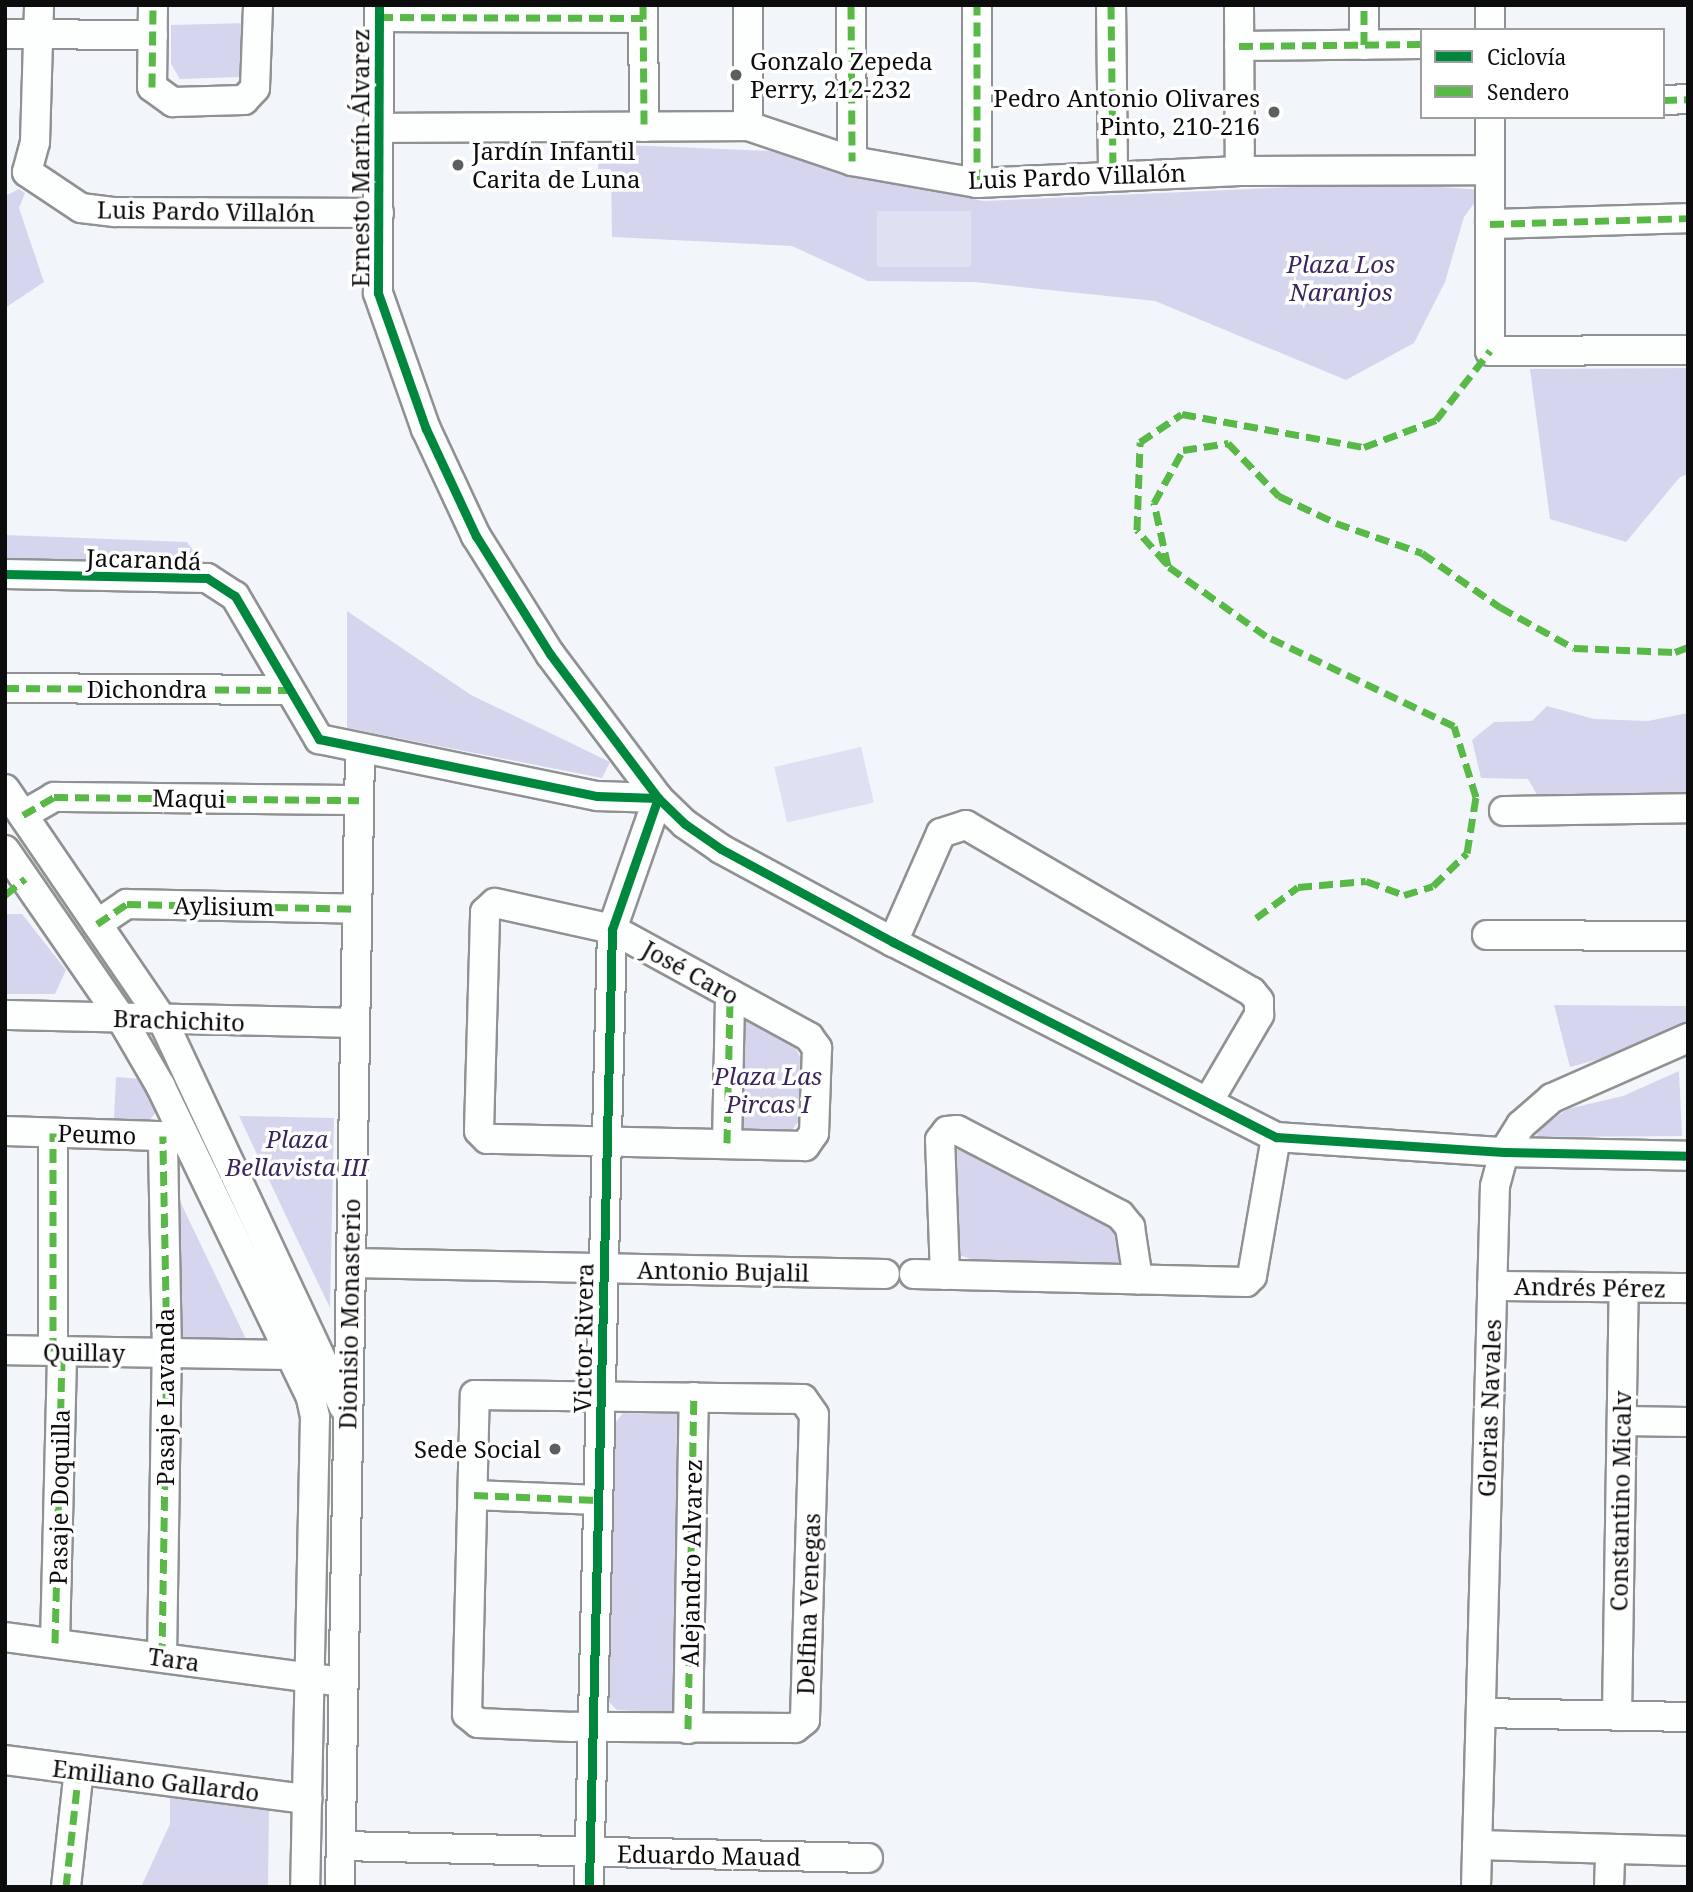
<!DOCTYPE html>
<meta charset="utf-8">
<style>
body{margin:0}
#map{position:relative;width:1693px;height:1892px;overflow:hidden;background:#f2f6fa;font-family:"Noto Serif",serif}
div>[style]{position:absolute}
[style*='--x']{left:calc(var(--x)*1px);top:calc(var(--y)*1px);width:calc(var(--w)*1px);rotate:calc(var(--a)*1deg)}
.green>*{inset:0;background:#d5d6ed}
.pitch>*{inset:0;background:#dde1f2;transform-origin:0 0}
.roads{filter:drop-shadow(2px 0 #909193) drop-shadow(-2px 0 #909193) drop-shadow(0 2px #909193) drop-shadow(0 -2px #909193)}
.minor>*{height:28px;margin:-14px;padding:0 14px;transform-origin:14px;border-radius:14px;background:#fdfefe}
.quiet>*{height:7px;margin-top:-3.5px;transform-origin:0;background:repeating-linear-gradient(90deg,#58b947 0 14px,transparent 0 21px)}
.cycleway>*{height:9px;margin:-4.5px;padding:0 4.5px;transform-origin:4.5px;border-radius:4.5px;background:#00873e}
.dots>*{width:19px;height:19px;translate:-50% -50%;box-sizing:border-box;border:4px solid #fff;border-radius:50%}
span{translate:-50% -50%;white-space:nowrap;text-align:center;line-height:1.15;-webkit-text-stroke:7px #fff;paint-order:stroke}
.poi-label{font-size:24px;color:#0c0c0c}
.left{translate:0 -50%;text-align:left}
.right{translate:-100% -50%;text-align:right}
.street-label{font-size:24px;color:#0c0c0c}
.park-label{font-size:24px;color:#3a255c;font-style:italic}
.frame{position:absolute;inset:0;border:7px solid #0c0c0c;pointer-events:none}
.legend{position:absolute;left:1420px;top:28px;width:245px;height:91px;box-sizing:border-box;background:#fff;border:2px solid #9e9e9e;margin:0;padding:9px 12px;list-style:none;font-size:21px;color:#0c0c0c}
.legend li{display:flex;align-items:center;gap:14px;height:35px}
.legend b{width:35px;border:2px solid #9e9e9e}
</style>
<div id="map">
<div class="green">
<div style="clip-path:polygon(247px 23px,247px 69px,241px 77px,180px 79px,171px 64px,171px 25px)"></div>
<div style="clip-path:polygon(600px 144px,773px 151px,983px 201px,1384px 183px,1484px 190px,1464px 217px,1445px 282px,1414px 343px,1346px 380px,1155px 301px,974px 282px,868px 281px,792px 246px,612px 237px,611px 169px,598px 169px)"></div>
<div style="clip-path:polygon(19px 189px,25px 193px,19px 208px,44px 282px,5px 308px,5px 196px)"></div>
<div style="clip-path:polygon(1688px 368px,1688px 474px,1680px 477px,1626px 542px,1550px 519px,1530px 369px)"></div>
<div style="clip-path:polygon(5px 535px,187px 542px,203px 564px,5px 563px)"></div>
<div style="clip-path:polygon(347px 611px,471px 695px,610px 762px,602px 778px,347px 728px)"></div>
<div style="clip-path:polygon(1547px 706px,1594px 719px,1648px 721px,1688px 713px,1688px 795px,1537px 795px,1528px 779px,1481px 778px,1472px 740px,1494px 722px,1532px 721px)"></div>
<div style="clip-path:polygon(5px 914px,22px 914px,66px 970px,55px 994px,5px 994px)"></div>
<div style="clip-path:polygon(1554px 1005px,1688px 1006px,1688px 1027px,1641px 1048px,1570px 1067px)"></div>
<div style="clip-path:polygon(738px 1016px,794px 1046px,801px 1058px,798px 1122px,792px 1130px,734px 1129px)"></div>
<div style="clip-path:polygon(1679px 1071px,1682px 1136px,1536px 1137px,1540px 1129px,1567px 1109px,1623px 1096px)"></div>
<div style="clip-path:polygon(116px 1077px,141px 1079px,156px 1112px,149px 1121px,114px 1119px)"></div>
<div style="clip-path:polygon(239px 1116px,334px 1118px,330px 1308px,286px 1216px)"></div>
<div style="clip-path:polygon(964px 1146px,1105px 1221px,1116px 1233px,1124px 1261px,1116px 1269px,973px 1260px,959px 1255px,954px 1152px)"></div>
<div style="clip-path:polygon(172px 1184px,188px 1218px,247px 1341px,175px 1340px)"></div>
<div style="clip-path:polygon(623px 1413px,682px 1414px,676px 1713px,617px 1710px,608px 1701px,615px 1423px)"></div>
<div style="clip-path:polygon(170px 1792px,269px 1807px,268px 1887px,141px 1887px,170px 1824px)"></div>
</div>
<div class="pitch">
<div style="left:877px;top:211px;width:94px;height:56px"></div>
<div style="left:861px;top:747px;width:57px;height:89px;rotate:77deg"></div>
</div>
<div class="roads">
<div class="minor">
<div style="--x:153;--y:5;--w:82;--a:90.7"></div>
<div style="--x:152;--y:87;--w:26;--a:36"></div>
<div style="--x:173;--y:102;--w:71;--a:-1.6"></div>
<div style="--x:244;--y:100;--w:16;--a:-47"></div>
<div style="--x:255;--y:88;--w:83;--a:-87.9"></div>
<div style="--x:379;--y:5;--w:288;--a:90.2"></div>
<div style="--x:378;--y:293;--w:144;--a:70.6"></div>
<div style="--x:426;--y:429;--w:118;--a:65"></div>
<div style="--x:476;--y:536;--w:139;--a:57.9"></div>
<div style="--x:550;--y:654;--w:180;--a:53.1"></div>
<div style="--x:658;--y:798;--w:37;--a:44"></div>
<div style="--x:685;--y:824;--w:44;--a:34.8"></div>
<div style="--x:721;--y:849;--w:196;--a:28.4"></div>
<div style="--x:893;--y:942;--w:430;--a:27"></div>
<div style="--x:1276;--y:1137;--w:228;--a:3.8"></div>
<div style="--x:1504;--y:1152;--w:184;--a:1.2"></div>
<div style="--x:643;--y:5;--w:122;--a:89.5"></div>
<div style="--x:748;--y:5;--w:121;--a:90"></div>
<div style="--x:851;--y:5;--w:156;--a:89.6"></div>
<div style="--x:1111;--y:5;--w:170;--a:89.3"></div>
<div style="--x:1239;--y:5;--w:166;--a:89.7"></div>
<div style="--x:1490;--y:5;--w:25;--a:90"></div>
<div style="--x:379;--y:17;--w:264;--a:0.2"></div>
<div style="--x:5;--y:34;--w:148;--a:0.4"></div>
<div style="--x:1364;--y:45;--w:40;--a:-90"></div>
<div style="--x:1239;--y:46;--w:183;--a:-0.6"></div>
<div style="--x:1663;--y:100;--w:25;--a:-2"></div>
<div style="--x:1490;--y:117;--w:234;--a:90"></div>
<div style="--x:1490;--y:351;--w:198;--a:-0.3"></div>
<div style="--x:377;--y:128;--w:371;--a:-0.3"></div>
<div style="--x:748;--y:126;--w:110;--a:18.6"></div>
<div style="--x:852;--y:161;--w:127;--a:10"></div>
<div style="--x:977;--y:183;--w:263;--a:-2.6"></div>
<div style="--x:1240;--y:171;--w:250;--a:-0.2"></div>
<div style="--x:27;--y:172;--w:65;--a:33.7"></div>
<div style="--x:81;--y:208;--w:34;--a:7"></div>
<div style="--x:115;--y:212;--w:264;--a:0.2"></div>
<div style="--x:27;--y:172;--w:31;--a:-75"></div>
<div style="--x:35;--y:142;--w:137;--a:-88.3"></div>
<div style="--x:977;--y:183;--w:178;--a:-90"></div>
<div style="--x:1490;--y:224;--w:198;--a:-1.7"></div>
<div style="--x:5;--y:574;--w:202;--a:1.1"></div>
<div style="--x:207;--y:578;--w:33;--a:33"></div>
<div style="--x:235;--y:596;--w:166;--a:59.6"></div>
<div style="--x:319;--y:739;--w:284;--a:11.6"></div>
<div style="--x:597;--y:796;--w:61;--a:1.9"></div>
<div style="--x:658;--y:798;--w:139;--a:109.3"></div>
<div style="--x:612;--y:929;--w:958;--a:91.38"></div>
<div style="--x:5;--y:688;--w:284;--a:0.4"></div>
<div style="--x:5;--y:789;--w:281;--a:55.7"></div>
<div style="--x:163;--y:1021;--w:426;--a:64.9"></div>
<div style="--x:1504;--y:811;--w:184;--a:-0.9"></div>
<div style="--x:23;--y:815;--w:36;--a:-30"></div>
<div style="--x:54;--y:797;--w:305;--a:0.6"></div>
<div style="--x:5;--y:850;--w:204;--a:55.4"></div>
<div style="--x:121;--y:1018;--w:78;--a:59.8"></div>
<div style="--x:160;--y:1085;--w:348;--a:64.2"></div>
<div style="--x:311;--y:1398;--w:19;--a:78"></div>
<div style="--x:315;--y:1417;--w:470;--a:91.2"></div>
<div style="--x:495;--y:903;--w:120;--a:12.5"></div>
<div style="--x:612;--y:929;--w:225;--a:28.7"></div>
<div style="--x:809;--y:1037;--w:14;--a:54"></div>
<div style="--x:817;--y:1048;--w:85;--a:92"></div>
<div style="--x:814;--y:1133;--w:16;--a:125"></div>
<div style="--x:805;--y:1146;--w:318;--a:-178.7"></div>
<div style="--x:487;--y:1139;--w:11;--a:-135"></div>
<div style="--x:479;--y:1131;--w:219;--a:-88.4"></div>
<div style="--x:485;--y:912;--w:13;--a:-42"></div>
<div style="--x:97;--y:924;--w:36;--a:-34"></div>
<div style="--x:127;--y:904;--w:230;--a:1.2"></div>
<div style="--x:1487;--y:935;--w:201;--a:0.3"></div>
<div style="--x:893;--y:942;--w:119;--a:-66.2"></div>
<div style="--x:941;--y:833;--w:26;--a:-18"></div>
<div style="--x:966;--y:825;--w:331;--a:30.3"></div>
<div style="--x:1252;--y:992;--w:11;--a:52"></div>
<div style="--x:1259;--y:1001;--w:14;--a:90"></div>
<div style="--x:1259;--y:1015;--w:101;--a:120.4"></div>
<div style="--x:5;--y:1015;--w:348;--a:1.3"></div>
<div style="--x:5;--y:1131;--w:177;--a:1.9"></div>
<div style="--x:727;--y:1143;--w:149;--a:-88.8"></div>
<div style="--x:352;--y:1263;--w:533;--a:1.18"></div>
<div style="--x:914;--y:1274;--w:332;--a:1.4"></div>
<div style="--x:1246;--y:1282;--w:8;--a:-45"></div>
<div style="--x:1252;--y:1276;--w:141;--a:-80.2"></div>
<div style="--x:945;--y:1275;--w:135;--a:-92.1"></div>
<div style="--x:940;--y:1140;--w:11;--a:-52"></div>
<div style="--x:947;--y:1131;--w:10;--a:-6"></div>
<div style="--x:957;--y:1130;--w:184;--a:27.5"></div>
<div style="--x:1120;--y:1215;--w:16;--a:50"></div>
<div style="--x:1130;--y:1227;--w:53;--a:81.3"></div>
<div style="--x:1492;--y:1286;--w:196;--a:0.6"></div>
<div style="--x:5;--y:1350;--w:284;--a:1"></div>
<div style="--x:53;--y:1351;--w:218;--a:-90"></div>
<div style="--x:475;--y:1395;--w:328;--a:0.7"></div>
<div style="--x:803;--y:1399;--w:19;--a:55"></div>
<div style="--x:814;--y:1415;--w:305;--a:91.7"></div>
<div style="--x:805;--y:1720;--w:13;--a:141"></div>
<div style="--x:795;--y:1728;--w:222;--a:-179.7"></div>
<div style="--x:573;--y:1727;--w:95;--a:-177.6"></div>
<div style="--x:478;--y:1723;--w:14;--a:-141"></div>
<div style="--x:467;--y:1714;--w:319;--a:-88.6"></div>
<div style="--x:1622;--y:1421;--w:66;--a:0.9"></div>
<div style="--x:474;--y:1495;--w:123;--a:2.3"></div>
<div style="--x:5;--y:1637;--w:327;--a:7.6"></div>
<div style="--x:55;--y:1643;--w:292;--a:-88.6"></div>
<div style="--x:162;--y:1657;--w:304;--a:-89.1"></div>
<div style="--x:167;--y:1353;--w:217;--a:-91.1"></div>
<div style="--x:1481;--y:1713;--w:207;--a:1.1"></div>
<div style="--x:1617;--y:1716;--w:429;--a:-89.1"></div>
<div style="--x:688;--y:1729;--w:332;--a:-89"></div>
<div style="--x:5;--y:1760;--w:305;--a:7.4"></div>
<div style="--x:1477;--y:1845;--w:211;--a:1.6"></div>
<div style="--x:341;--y:1846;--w:527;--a:1.3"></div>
<div style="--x:66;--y:1887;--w:118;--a:-83.7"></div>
<div style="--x:340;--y:1887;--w:1137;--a:-88.99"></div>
<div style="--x:1476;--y:1887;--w:701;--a:-88.45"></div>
<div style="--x:1495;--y:1186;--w:35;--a:-75"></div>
<div style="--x:1504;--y:1152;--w:32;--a:-58"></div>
<div style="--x:1521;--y:1125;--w:41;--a:-41.1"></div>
<div style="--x:1552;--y:1098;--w:149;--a:-23.8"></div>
<div style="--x:1609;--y:1887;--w:38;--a:-88"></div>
</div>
</div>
<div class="quiet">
<div style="--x:643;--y:5;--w:122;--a:89.5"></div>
<div style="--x:851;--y:5;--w:156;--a:89.6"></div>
<div style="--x:1111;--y:5;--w:170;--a:89.3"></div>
<div style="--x:379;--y:17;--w:264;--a:0.2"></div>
<div style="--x:1364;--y:45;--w:40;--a:-90"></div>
<div style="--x:1239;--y:46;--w:183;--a:-0.6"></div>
<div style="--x:152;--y:87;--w:82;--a:-89.3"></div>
<div style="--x:1663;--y:100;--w:25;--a:-2"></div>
<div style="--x:977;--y:183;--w:178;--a:-90"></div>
<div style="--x:1490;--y:224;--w:198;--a:-1.7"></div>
<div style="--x:1166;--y:563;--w:44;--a:-131.3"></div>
<div style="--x:1137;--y:530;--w:88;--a:-88"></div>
<div style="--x:1140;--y:442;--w:50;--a:-33.7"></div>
<div style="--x:1182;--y:414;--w:185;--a:10.3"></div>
<div style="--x:1364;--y:447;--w:77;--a:-20.6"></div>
<div style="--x:1436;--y:420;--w:88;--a:-52"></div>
<div style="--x:5;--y:688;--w:284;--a:0.4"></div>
<div style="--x:23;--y:815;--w:36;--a:-30"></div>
<div style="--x:54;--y:797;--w:305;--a:0.6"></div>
<div style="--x:5;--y:895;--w:26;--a:-39"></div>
<div style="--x:1256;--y:918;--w:52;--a:-36.4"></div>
<div style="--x:1298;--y:887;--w:68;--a:-5"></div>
<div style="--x:1366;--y:881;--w:40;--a:20.2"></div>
<div style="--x:1404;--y:895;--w:30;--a:-17"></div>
<div style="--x:1433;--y:886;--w:47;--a:-44.1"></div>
<div style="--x:1467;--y:853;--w:57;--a:-80.9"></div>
<div style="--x:1476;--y:797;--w:74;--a:-107.2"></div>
<div style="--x:1454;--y:726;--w:208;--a:-154.4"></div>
<div style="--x:1266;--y:636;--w:120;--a:-144.5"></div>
<div style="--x:1168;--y:566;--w:65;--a:-102.5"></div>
<div style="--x:1154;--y:503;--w:60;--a:-61.3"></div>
<div style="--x:1183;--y:450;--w:46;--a:-8.8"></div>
<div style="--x:1228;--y:443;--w:74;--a:46.1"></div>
<div style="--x:1279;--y:496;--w:63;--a:25.3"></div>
<div style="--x:1336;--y:523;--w:91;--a:19.2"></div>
<div style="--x:1422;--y:553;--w:95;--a:34.7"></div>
<div style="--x:1500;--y:607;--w:85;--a:29"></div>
<div style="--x:1574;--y:648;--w:101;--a:2.3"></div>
<div style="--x:1675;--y:652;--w:14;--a:-21"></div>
<div style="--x:97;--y:924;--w:36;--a:-34"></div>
<div style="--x:127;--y:904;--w:230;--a:1.2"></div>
<div style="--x:727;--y:1143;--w:149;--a:-88.8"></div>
<div style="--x:53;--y:1351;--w:218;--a:-90"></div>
<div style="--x:474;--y:1495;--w:123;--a:2.3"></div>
<div style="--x:55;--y:1643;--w:292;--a:-88.6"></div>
<div style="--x:162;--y:1657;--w:304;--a:-89.1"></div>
<div style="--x:167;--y:1353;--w:217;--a:-91.1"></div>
<div style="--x:688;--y:1729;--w:332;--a:-89"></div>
<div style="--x:66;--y:1887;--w:118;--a:-83.7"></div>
</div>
<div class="cycleway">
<div style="--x:379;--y:5;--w:288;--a:90.2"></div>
<div style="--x:378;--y:293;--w:144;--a:70.6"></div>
<div style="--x:426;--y:429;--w:118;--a:65"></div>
<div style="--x:476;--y:536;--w:139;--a:57.9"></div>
<div style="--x:550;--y:654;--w:180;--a:53.1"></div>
<div style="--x:658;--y:798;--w:37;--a:44"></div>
<div style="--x:685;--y:824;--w:44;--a:34.8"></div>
<div style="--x:721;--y:849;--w:196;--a:28.4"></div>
<div style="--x:893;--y:942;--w:430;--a:27"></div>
<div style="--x:1276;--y:1137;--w:228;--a:3.8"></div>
<div style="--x:1504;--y:1152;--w:184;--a:1.2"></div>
<div style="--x:5;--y:574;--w:202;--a:1.1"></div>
<div style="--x:207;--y:578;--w:33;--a:33"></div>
<div style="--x:235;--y:596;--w:166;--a:59.6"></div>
<div style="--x:319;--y:739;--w:284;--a:11.6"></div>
<div style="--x:597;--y:796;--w:61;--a:1.9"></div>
<div style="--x:658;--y:798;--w:139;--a:109.3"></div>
<div style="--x:612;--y:929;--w:958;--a:91.38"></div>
</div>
<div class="dots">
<div style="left:736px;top:75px;background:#5c5e5f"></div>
<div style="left:1274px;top:112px;background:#5c5e5f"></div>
<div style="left:458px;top:165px;background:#5c5e5f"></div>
<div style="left:555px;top:1449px;background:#5c5e5f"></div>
</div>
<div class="poi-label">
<span class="left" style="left:750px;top:75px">Gonzalo Zepeda<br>Perry, 212-232</span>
<span class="right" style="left:1260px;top:112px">Pedro Antonio Olivares<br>Pinto, 210-216</span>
<span class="left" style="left:472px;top:165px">Jardín Infantil<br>Carita de Luna</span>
<span class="right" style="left:541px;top:1449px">Sede Social</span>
</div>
<div class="street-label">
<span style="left:360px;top:158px;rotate:-90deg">Ernesto Marín Álvarez</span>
<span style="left:1077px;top:176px;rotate:-2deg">Luis Pardo Villalón</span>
<span style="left:206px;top:211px;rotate:1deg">Luis Pardo Villalón</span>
<span style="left:144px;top:559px;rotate:2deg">Jacarandá</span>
<span style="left:147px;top:689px">Dichondra</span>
<span style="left:189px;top:798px;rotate:1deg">Maqui</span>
<span style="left:224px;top:906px;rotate:1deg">Aylisium</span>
<span style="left:691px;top:972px;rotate:29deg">José Caro</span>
<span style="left:179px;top:1020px;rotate:2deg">Brachichito</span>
<span style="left:97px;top:1134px;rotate:2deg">Peumo</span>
<span style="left:723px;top:1271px;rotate:1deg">Antonio Bujalil</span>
<span style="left:1590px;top:1287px;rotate:1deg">Andrés Pérez</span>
<span style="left:349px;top:1314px;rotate:-89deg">Dionisio Monasterio</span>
<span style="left:583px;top:1338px;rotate:-89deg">Victor Rivera</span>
<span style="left:84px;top:1352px;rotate:1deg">Quillay</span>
<span style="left:165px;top:1397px;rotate:-90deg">Pasaje Lavanda</span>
<span style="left:1489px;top:1408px;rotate:-88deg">Glorias Navales</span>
<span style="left:59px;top:1497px;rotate:-89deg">Pasaje Doquilla</span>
<span style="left:1620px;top:1501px;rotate:-89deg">Constantino Micalv</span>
<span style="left:691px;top:1563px;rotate:-89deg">Alejandro Alvarez</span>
<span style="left:808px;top:1604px;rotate:-88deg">Delfina Venegas</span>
<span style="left:174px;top:1659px;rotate:8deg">Tara</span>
<span style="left:156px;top:1780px;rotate:7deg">Emiliano Gallardo</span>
<span style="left:709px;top:1855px;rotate:1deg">Eduardo Mauad</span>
</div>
<div class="park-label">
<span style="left:1341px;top:278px">Plaza Los<br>Naranjos</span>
<span style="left:768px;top:1090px">Plaza Las<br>Pircas I</span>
<span style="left:297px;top:1153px">Plaza<br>Bellavista III</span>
</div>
<div class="frame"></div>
<ul class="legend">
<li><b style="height:9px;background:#00873e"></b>Ciclovía</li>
<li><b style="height:9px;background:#58b947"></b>Sendero</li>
</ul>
</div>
